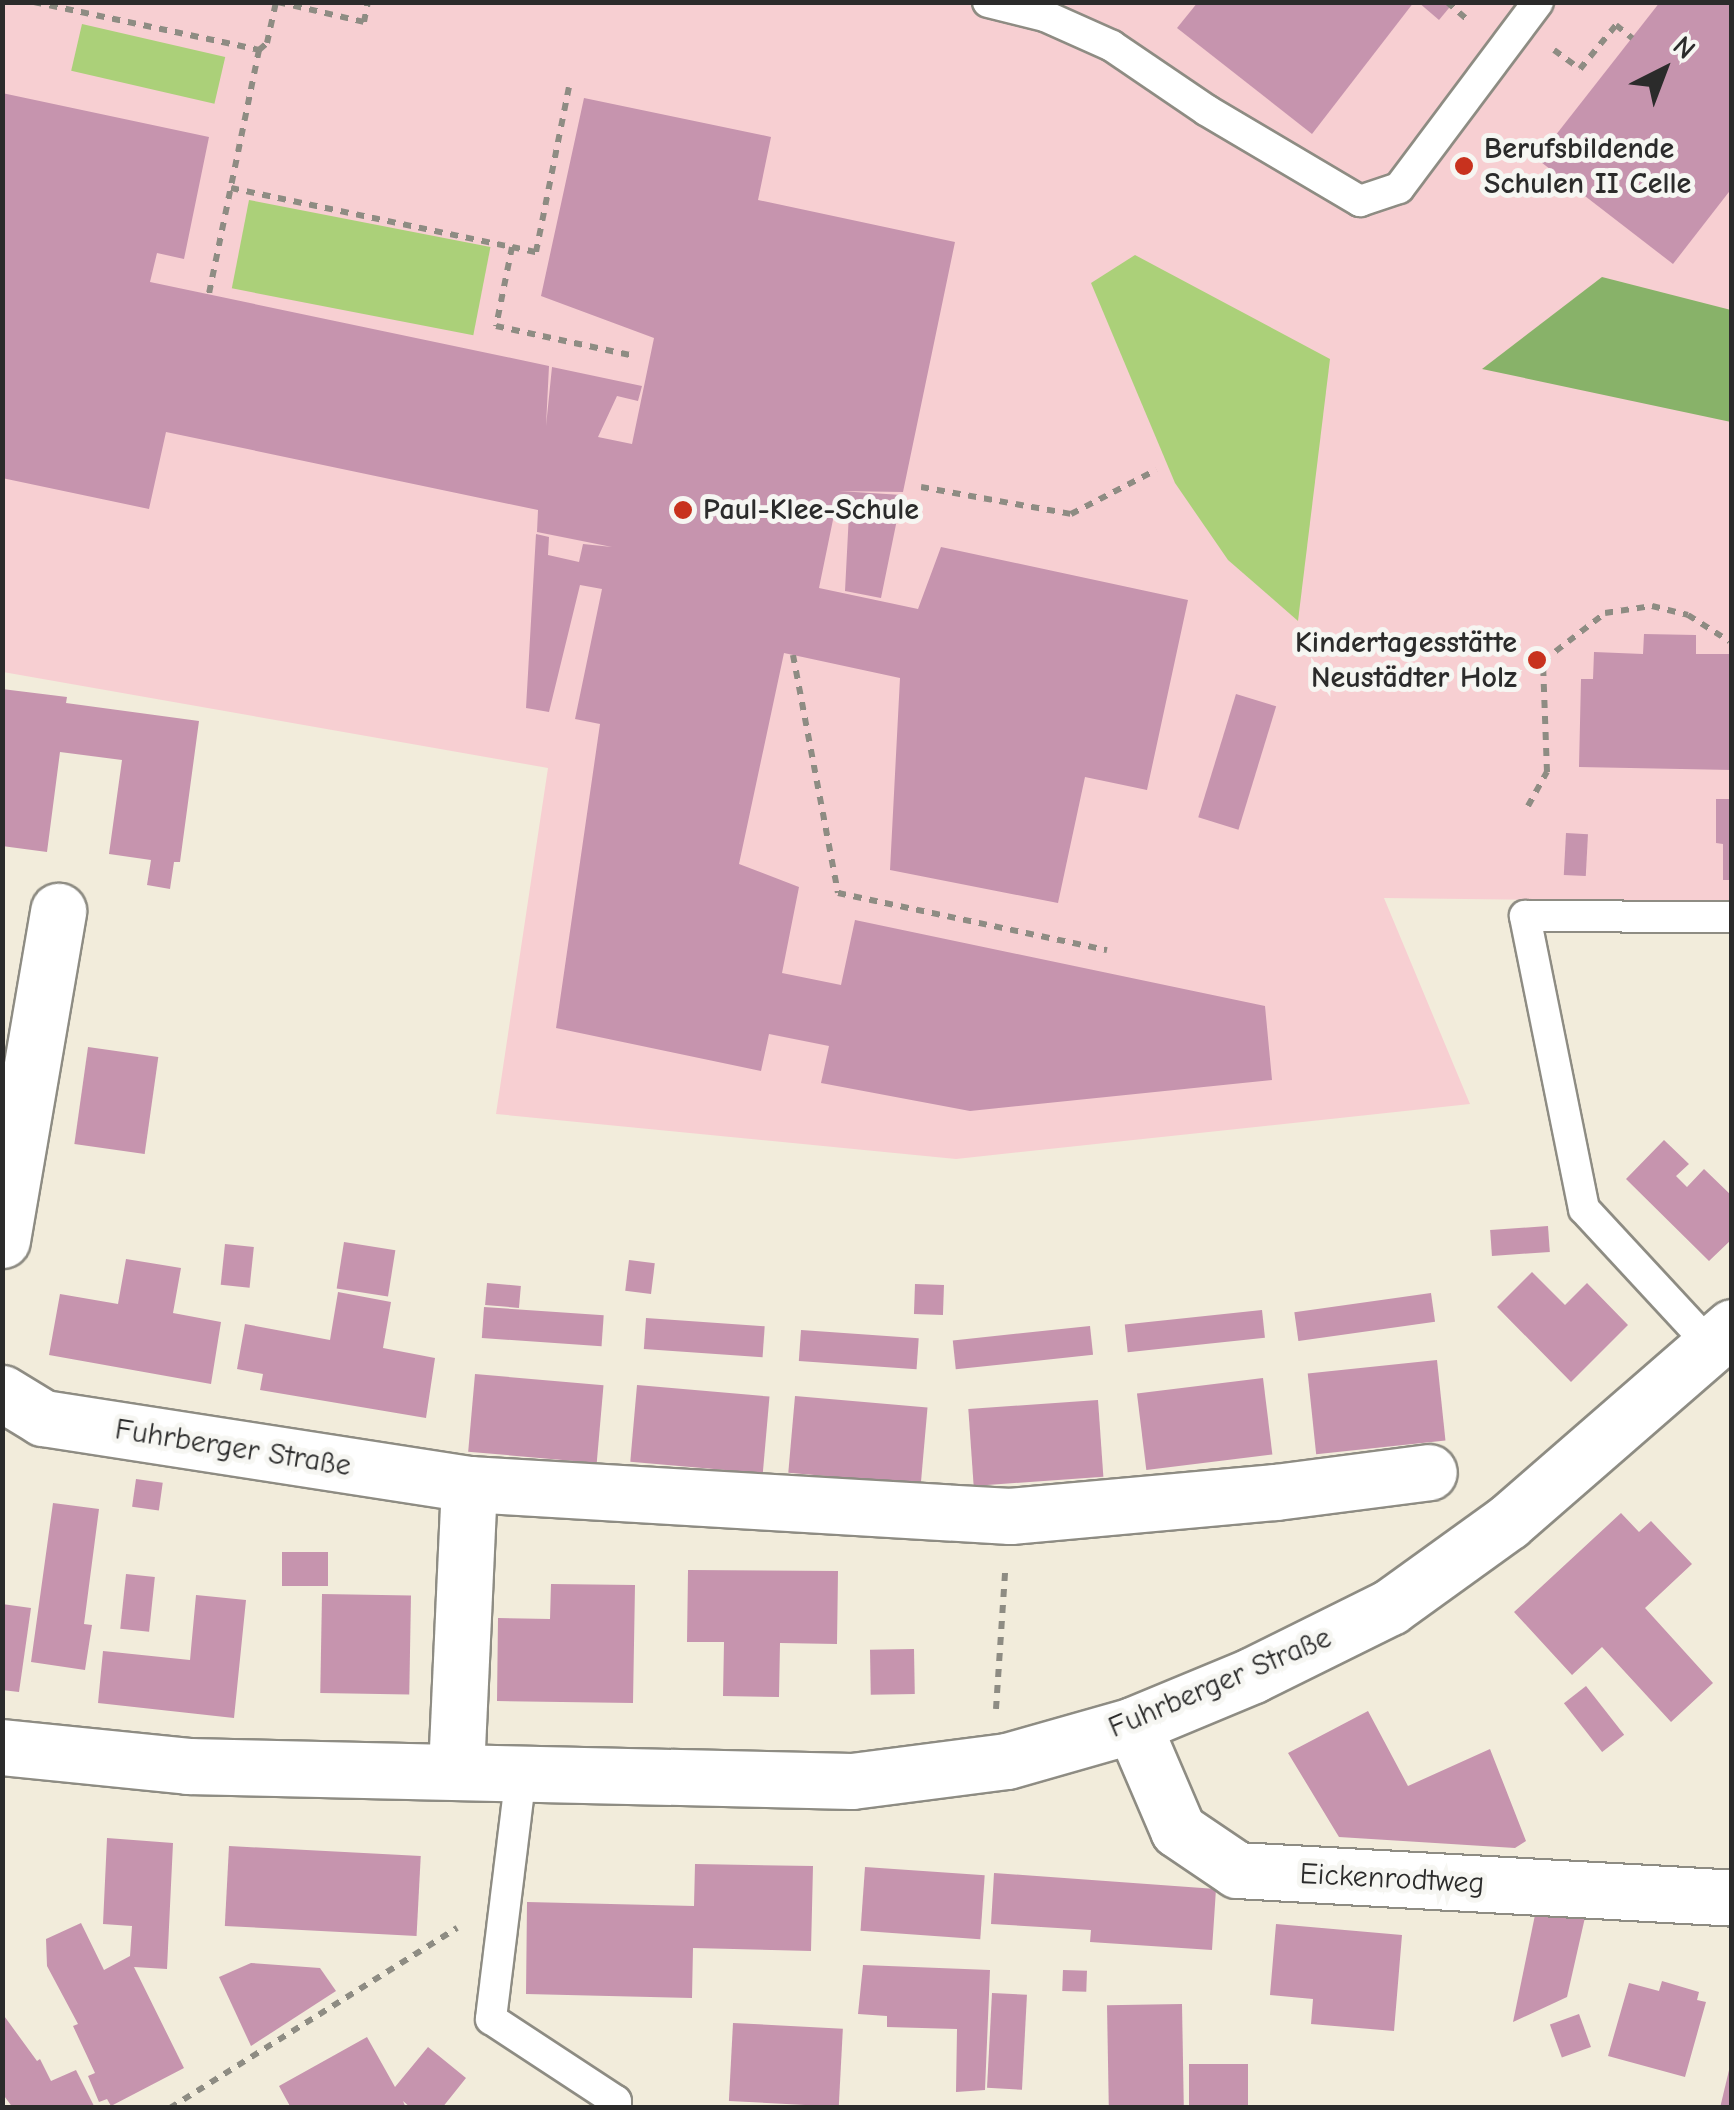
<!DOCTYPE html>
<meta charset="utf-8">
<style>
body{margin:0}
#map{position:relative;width:1734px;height:2110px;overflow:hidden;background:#f2ecdb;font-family:"Comic Neue",sans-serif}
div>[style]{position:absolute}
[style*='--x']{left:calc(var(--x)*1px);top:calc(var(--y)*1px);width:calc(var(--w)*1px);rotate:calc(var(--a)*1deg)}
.built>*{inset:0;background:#f7cfd2}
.green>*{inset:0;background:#abd079;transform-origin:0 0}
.forest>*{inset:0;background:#88b269}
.building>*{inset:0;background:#c694ae;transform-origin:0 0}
.path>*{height:6px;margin-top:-3px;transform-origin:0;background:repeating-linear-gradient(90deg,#8e8c83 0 8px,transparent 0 16px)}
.roads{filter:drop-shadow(2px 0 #8e8c83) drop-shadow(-2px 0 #8e8c83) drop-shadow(0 2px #8e8c83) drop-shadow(0 -2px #8e8c83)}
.service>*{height:30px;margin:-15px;padding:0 15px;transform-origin:15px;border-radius:15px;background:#fff}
.minor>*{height:55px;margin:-27.5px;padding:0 27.5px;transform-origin:27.5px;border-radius:27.5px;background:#fff}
.secondary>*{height:55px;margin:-27.5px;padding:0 27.5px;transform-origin:27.5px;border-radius:27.5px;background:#fff}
.dots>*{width:28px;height:28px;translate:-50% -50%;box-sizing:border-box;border:5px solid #f6f6f2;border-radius:50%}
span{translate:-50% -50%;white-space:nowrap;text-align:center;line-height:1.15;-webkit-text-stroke:10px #f6f6f2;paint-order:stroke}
.poi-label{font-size:30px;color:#2b2b2b;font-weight:700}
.left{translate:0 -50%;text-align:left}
.right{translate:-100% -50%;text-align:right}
.street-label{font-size:30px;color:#2b2b2b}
.frame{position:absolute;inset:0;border:5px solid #2b2b2b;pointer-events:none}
.north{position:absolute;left:1614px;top:20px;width:100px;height:100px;-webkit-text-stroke:8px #f6f6f2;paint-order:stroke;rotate:42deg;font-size:28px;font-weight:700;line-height:40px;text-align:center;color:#2b2b2b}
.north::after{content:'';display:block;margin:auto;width:35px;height:45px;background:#2b2b2b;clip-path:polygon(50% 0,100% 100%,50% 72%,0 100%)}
</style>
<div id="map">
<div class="built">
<div style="clip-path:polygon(2px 3px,1731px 3px,1731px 902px,1384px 898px,1470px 1104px,956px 1159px,496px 1114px,548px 768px,3px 672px)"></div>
</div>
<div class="green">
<div style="left:82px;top:24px;width:147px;height:48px;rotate:13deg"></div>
<div style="left:249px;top:200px;width:246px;height:90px;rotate:11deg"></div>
<div style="clip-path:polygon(1135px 255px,1330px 359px,1298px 621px,1228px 560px,1175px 483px,1091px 283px)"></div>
</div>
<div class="forest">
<div style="clip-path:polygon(1602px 277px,1731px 310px,1731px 422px,1482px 369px)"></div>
</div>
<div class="building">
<div style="clip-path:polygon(1198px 2px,1414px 2px,1312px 134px,1177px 28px)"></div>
<div style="clip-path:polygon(1418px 2px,1454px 2px,1439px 20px)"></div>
<div style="clip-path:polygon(1660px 2px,1732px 2px,1732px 188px,1673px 264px,1537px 159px)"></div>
<div style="clip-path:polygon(2px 93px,209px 137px,184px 259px,157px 253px,150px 282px,549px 366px,546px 426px,552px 367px,642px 386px,638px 401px,617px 396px,598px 437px,632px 444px,654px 338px,541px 296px,584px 98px,771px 137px,758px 200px,955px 242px,903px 492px,839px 491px,902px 495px,881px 598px,845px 591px,849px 513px,835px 510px,819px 588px,918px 609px,941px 547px,1188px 600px,1147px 790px,1085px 777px,1058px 903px,890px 870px,900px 678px,784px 653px,739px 864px,799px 887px,782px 973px,841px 985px,855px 920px,1265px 1006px,1272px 1080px,970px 1111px,821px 1083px,829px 1046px,769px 1034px,761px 1071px,556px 1028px,600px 724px,575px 719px,602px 589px,580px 585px,549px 712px,526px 708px,536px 534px,549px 537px,548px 555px,579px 562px,583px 544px,612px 547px,537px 532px,538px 510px,166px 432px,149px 509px,2px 478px)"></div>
<div style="clip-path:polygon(1644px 634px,1696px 635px,1696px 654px,1732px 654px,1732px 770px,1579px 767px,1581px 679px,1593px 679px,1594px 652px,1643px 654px)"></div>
<div style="clip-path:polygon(2px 689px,67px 697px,66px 703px,199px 721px,180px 862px,174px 862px,170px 889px,147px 885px,151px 860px,109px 854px,122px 760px,60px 752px,47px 852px,2px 846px)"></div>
<div style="left:1236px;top:694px;width:42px;height:129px;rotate:17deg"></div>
<div style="clip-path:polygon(1716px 799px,1732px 799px,1732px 880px,1723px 880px,1723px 844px,1716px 843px)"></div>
<div style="left:1566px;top:833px;width:22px;height:42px;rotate:3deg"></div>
<div style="left:88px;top:1047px;width:71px;height:98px;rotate:8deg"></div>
<div style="clip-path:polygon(1664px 1140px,1689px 1164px,1676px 1176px,1687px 1187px,1704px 1169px,1732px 1196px,1732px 1239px,1709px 1261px,1626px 1179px)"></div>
<div style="left:1548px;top:1226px;width:26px;height:58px;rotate:86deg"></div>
<div style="left:344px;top:1242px;width:52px;height:47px;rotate:9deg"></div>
<div style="left:225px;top:1244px;width:29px;height:41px;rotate:6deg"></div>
<div style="clip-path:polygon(126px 1259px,181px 1268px,173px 1313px,221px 1322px,211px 1384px,49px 1355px,60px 1294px,118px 1304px)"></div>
<div style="left:629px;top:1260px;width:26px;height:31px;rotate:7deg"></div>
<div style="clip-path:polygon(1532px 1272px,1565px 1305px,1587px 1283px,1628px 1325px,1571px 1382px,1497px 1307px)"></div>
<div style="left:487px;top:1283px;width:34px;height:22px;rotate:5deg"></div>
<div style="left:915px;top:1284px;width:29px;height:30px;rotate:2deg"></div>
<div style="clip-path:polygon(338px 1292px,391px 1302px,383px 1348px,435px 1358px,426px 1418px,260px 1390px,263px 1374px,237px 1369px,245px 1324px,330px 1340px)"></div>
<div style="left:1431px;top:1293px;width:29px;height:138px;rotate:82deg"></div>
<div style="left:484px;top:1307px;width:120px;height:31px;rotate:4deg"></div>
<div style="left:1262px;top:1310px;width:28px;height:138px;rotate:84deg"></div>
<div style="left:646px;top:1318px;width:119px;height:31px;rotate:4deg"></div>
<div style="left:1090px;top:1326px;width:29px;height:138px;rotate:84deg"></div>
<div style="left:801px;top:1330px;width:118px;height:31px;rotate:4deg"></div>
<div style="left:1437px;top:1360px;width:81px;height:130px;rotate:84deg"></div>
<div style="left:475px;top:1374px;width:129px;height:78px;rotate:5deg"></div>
<div style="left:1263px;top:1378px;width:77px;height:127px;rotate:83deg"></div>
<div style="left:637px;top:1385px;width:133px;height:77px;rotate:5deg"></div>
<div style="left:795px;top:1396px;width:133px;height:77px;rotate:5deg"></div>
<div style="left:1098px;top:1400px;width:77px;height:130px;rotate:86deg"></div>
<div style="left:136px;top:1479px;width:27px;height:28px;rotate:8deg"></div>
<div style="clip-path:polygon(53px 1503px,99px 1509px,84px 1624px,92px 1625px,85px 1670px,31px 1662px)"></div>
<div style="clip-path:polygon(1621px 1513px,1639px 1532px,1651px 1521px,1692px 1564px,1645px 1608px,1713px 1683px,1671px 1722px,1602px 1647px,1572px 1675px,1514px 1612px)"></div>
<div style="left:282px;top:1552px;width:46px;height:34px"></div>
<div style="clip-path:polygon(688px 1570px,838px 1571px,837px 1644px,780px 1643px,779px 1697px,723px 1696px,724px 1642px,687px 1642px)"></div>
<div style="left:126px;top:1574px;width:29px;height:55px;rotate:6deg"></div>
<div style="clip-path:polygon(551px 1584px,635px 1585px,633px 1703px,497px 1701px,498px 1618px,550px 1619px)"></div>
<div style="left:322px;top:1594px;width:89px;height:99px;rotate:1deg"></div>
<div style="clip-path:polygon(196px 1595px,246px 1600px,234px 1718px,98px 1703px,103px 1651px,190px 1660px)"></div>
<div style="clip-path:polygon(2px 1604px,31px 1608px,19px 1692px,2px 1690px)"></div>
<div style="left:914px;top:1649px;width:45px;height:44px;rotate:89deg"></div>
<div style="left:1586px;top:1686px;width:62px;height:28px;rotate:52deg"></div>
<div style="clip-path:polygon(1368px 1711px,1408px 1786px,1490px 1749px,1526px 1841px,1515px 1848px,1339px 1837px,1288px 1753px)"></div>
<div style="clip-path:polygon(107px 1838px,173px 1843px,167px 1969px,134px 1967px,184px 2068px,111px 2106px,107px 2099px,99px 2102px,88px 2076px,95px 2073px,73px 2026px,78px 2024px,47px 1966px,46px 1939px,81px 1923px,104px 1970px,130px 1956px,132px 1926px,103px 1924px)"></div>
<div style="left:229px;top:1846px;width:192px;height:80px;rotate:3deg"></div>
<div style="clip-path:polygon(695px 1864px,813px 1866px,811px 1951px,693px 1948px,692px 1998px,526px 1994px,527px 1902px,694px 1906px)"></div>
<div style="left:865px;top:1867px;width:120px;height:64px;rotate:4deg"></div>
<div style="clip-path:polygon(994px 1873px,1216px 1889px,1212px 1950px,1090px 1942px,1091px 1930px,991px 1924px)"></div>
<div style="clip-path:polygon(1536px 1910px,1586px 1913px,1567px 1997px,1513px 2022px)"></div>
<div style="clip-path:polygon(1276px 1924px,1402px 1935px,1394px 2031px,1311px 2024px,1313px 1999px,1270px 1995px)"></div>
<div style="clip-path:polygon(251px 1963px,320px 1968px,336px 1991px,251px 2046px,219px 1977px)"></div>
<div style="clip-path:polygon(863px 1965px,990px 1970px,985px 2090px,956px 2092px,957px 2029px,887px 2027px,887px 2016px,858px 2014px)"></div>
<div style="left:1063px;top:1970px;width:24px;height:21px;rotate:2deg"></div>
<div style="clip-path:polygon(1662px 1981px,1699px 1992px,1697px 2000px,1706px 2002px,1685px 2077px,1608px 2056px,1629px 1983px,1659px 1991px)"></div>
<div style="left:992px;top:1993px;width:35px;height:95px;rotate:3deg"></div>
<div style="left:1182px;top:2004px;width:101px;height:75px;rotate:89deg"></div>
<div style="clip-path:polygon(2px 2013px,37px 2061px,40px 2059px,51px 2081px,76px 2070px,94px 2106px,13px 2108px,2px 2093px)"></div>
<div style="left:1579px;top:2014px;width:35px;height:31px;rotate:70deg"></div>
<div style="left:733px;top:2023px;width:110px;height:78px;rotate:3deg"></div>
<div style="clip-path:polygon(367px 2037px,395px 2087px,428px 2047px,466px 2078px,442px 2108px,411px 2108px,403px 2101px,406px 2108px,291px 2108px,279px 2086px)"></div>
<div style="left:1189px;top:2064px;width:59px;height:44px"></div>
<div style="clip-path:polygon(1730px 2066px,1732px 2108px,1720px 2108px)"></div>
</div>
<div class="path">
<div style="--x:34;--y:2;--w:230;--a:12"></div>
<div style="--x:259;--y:50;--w:249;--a:101.6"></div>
<div style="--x:278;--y:2;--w:88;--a:13.1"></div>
<div style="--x:364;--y:22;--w:20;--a:-79"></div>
<div style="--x:1447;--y:2;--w:29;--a:41"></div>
<div style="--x:259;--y:50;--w:11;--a:-41"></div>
<div style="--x:267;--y:43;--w:42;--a:-77.6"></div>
<div style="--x:1554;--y:50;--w:32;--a:36"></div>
<div style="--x:1580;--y:69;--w:57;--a:-50.7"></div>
<div style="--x:1616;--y:25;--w:21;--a:39"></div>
<div style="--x:231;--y:188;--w:287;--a:11.9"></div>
<div style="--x:512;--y:247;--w:81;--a:101.4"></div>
<div style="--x:496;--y:326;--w:137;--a:12.2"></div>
<div style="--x:512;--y:247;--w:25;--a:12"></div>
<div style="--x:536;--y:252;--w:168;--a:-78.7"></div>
<div style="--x:921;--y:487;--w:152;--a:10.2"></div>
<div style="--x:1071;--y:514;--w:96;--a:-27.4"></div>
<div style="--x:793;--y:655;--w:242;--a:79.3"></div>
<div style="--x:838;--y:893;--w:275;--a:12"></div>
<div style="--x:1528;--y:806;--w:39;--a:-61"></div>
<div style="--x:1547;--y:772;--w:111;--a:-92.1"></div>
<div style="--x:1543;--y:661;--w:78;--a:-37.7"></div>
<div style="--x:1605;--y:613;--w:48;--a:-8.5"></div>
<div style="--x:1652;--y:606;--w:37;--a:14"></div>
<div style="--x:1688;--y:615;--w:49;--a:32.4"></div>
<div style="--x:996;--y:1709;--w:137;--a:-86.2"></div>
<div style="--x:170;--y:2108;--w:339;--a:-32.1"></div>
</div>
<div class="roads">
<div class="service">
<div style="--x:988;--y:2;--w:59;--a:13.8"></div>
<div style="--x:1045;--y:16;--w:73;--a:24.1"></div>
<div style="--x:1112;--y:46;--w:114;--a:34.2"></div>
<div style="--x:1206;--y:110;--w:179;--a:30.6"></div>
<div style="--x:1360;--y:201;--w:41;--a:-18.4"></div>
<div style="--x:1399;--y:188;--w:232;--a:-53.2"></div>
<div style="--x:1710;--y:1345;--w:185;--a:-132.8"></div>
<div style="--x:1584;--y:1209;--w:299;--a:-101.4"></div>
<div style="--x:1525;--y:916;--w:207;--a:0.3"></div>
<div style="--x:521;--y:1774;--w:247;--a:97"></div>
<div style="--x:491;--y:2019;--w:149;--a:33.3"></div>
<div style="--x:616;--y:2101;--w:7;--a:90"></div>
</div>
<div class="minor">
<div style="--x:2;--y:1240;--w:334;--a:-80.3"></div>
<div style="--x:2;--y:1393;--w:48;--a:31.4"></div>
<div style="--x:43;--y:1418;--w:431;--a:8.8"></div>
<div style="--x:469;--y:1484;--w:288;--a:92.6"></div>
<div style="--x:469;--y:1484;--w:542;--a:3.39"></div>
<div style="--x:1010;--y:1516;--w:267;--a:-5.2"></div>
<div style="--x:1276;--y:1492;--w:154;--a:-7.4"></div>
<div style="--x:1133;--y:1725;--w:114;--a:66.8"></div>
<div style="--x:1178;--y:1830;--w:71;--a:34.1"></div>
<div style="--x:1237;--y:1870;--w:496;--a:3.2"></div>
</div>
<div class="secondary">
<div style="--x:2;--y:1747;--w:187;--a:5.8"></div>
<div style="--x:188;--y:1766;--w:664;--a:1.29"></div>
<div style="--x:852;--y:1781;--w:156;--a:-7.4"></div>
<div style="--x:1007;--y:1761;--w:131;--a:-15.9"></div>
<div style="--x:1133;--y:1725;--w:130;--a:-22.6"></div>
<div style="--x:1253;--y:1675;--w:153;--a:-26.4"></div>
<div style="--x:1390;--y:1607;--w:145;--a:-35.8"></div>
<div style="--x:1508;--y:1522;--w:297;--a:-41"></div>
</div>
</div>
<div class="dots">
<div style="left:1464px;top:166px;background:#c8321e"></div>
<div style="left:683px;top:510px;background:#c8321e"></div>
<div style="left:1537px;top:660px;background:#c8321e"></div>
</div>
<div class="poi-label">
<span class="left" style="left:1484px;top:166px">Berufsbildende<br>Schulen II Celle</span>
<span class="left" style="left:703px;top:510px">Paul-Klee-Schule</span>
<span class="right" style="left:1517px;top:660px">Kindertagesstätte<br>Neustädter Holz</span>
</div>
<div class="street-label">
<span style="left:233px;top:1448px;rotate:9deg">Fuhrberger Straße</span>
<span style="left:1220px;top:1683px;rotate:-23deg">Fuhrberger Straße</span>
<span style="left:1392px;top:1879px;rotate:3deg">Eickenrodtweg</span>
</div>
<div class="frame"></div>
<div class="north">N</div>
</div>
